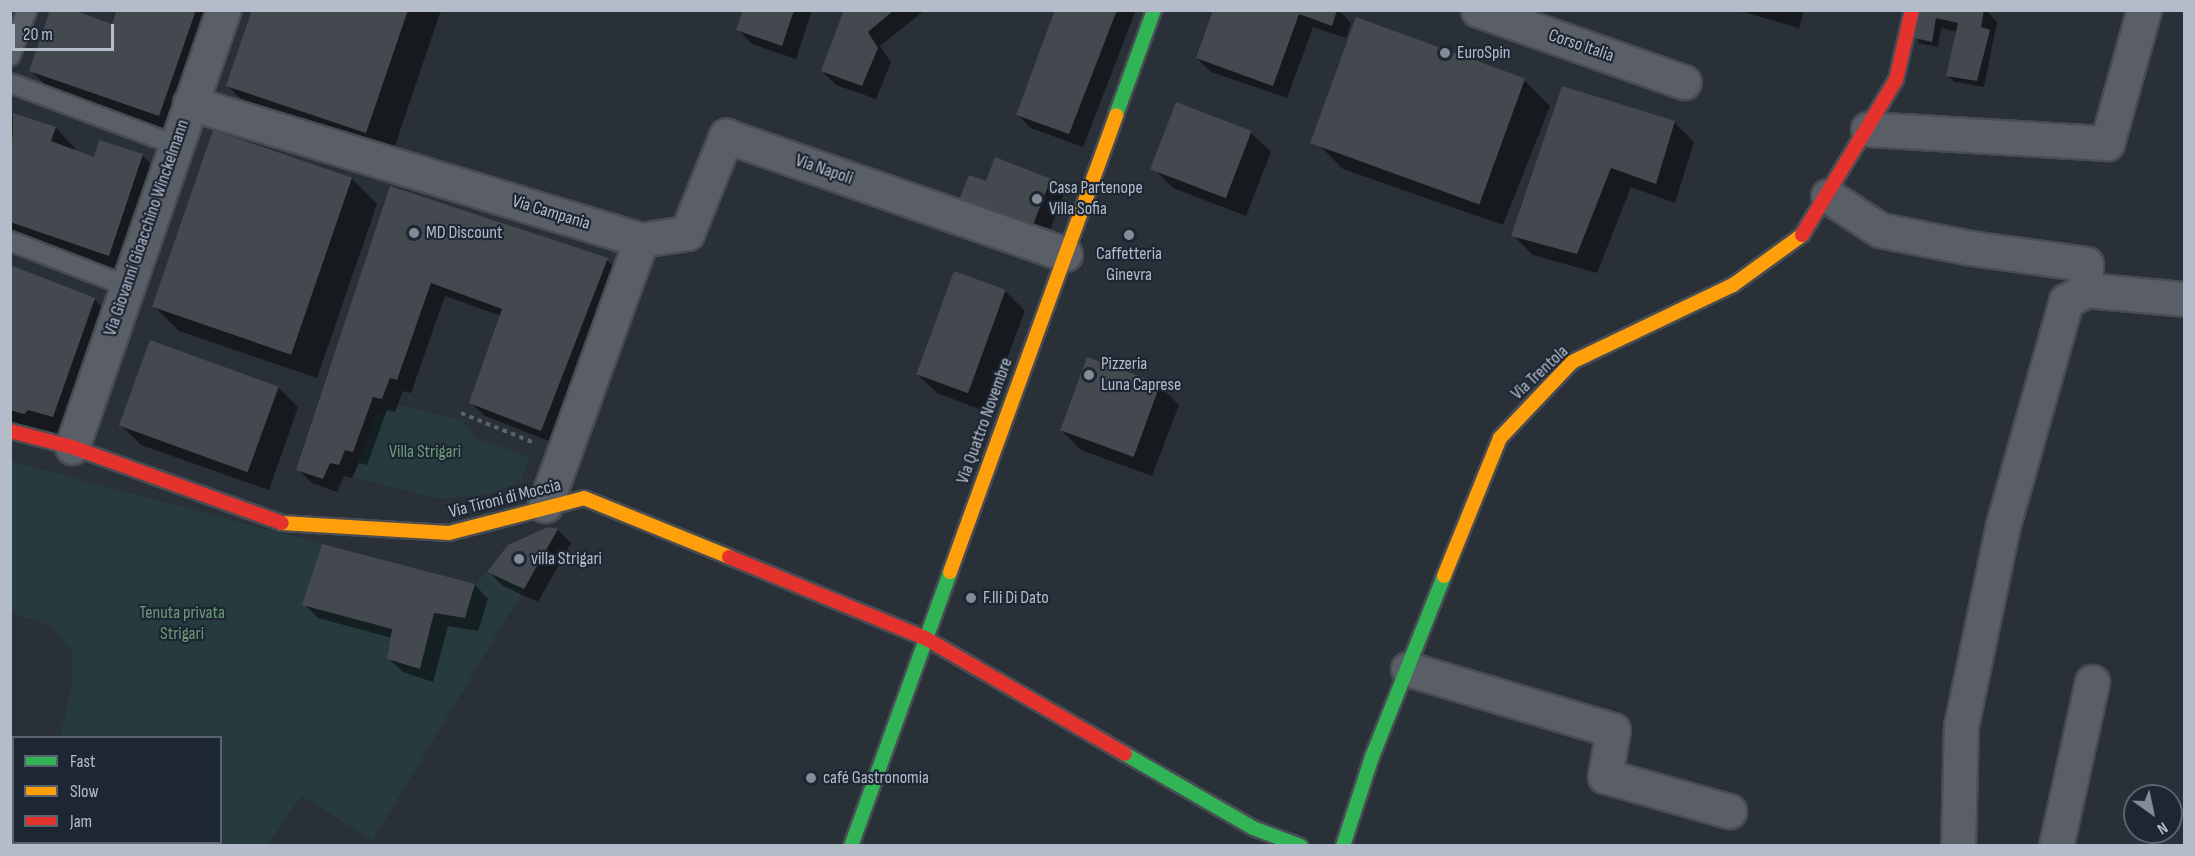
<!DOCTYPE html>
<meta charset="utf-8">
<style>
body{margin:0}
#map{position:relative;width:2195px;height:856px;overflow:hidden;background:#2a3038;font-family:"Sofia Sans Condensed",sans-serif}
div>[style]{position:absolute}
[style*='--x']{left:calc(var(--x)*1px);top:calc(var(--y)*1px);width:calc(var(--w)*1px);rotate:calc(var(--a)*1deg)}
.green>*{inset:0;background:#273a3e}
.shadow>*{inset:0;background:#0007}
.building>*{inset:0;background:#444950;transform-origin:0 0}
.path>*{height:4px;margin-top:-2px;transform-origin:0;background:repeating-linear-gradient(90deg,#5d636a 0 4.5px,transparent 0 9px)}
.roads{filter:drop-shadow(2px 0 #484c53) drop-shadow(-2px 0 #484c53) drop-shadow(0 2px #484c53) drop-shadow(0 -2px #484c53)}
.lane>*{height:18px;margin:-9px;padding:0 9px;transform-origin:9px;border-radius:9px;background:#5a5e66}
.street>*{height:33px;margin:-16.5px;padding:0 16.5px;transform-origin:16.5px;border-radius:16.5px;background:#5a5e66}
.fast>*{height:14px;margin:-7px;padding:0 7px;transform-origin:7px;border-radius:7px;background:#30b455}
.slow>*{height:14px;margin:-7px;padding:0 7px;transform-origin:7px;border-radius:7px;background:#ff9f0a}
.jam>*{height:14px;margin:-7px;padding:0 7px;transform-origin:7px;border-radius:7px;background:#e5322d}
.dots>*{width:16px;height:16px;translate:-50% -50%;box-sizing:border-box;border:3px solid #1d2633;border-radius:50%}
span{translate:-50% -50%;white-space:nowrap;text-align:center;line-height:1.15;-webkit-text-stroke:4.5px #1d2633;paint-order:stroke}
.street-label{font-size:18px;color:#b4bcc9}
.poi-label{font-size:18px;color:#b4bcc9}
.left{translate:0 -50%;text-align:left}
.park-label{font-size:18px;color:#6b9a76}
.frame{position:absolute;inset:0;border:12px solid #b4bcc9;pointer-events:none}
.legend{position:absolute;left:12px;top:736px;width:210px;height:108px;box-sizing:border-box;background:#1d2633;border:2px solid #59626f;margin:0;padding:8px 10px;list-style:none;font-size:18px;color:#b4bcc9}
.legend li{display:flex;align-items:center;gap:12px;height:30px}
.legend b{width:30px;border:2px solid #59626f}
.north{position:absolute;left:2123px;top:784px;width:60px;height:60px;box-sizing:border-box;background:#1d2633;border:2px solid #59626f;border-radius:50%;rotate:147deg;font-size:16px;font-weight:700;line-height:24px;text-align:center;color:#b4bcc9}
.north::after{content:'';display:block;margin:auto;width:21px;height:27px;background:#848b96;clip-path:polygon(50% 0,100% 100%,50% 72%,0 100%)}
.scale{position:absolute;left:12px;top:24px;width:102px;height:27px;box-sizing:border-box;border:3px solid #b4bcc9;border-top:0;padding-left:8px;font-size:18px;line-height:21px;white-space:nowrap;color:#b4bcc9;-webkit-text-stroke:4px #1d2633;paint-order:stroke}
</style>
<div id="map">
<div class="green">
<div style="clip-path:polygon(396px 404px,462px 421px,475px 438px,529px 457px,521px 482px,490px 494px,441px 499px,353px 477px,375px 414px)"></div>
<div style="clip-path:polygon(10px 461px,322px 544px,392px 629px,387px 659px,419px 669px,434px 613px,465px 618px,475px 584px,487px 572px,524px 589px,373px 840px,301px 796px,268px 845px,35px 845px,220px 842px,220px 738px,60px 737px,72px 685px,72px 651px,52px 626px,11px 613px)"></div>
</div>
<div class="shadow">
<div style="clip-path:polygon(118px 10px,229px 10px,184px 140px,56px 95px,31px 71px,113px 26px)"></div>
<div style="clip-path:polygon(254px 10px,441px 10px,391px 157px,253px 111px,228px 86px)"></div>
<div style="clip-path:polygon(745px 10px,812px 10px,796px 59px,752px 44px,738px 30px)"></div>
<div style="clip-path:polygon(845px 10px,925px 10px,880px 46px,891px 62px,876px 99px,836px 85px,822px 71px)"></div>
<div style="clip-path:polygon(1056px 10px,1136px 10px,1083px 147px,1031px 128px,1017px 114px)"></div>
<div style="clip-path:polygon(1215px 10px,1339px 10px,1351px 23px,1346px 38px,1313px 27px,1287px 98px,1211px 72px,1197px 58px)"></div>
<div style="clip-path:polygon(1736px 10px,1804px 10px,1799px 28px)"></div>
<div style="clip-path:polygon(1918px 10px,1986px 10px,1997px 22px,1984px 87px,1955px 82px,1948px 76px,1958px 32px,1941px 28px,1938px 47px,1918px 43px)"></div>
<div style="clip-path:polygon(1357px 19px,1525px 81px,1550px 106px,1503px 225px,1343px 169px,1318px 144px)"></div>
<div style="clip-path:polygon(14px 114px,56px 128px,75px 148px,74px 151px,95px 159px,142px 155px,162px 175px,128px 275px,10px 234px,10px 124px)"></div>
<div style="clip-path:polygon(1674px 122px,1694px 142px,1675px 203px,1631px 187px,1597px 273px,1533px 255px,1513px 235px)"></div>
<div style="clip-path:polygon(1251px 133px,1271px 152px,1246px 216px,1173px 188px,1153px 168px)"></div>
<div style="clip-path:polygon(352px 179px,377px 204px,317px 378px,179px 331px,154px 306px)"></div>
<div style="clip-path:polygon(1050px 180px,1064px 194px,1043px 248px,986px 182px)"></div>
<div style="clip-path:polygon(391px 188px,607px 260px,621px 273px,554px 443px,485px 416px,471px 403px,501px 316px,445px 296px,411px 393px,403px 391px,395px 412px,387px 410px,367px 465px,359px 463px,352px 478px,344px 476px,337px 492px,312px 483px,298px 469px)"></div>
<div style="clip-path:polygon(10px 267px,94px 299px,119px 324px,78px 441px,10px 426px)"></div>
<div style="clip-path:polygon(1005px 291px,1025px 311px,987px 412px,937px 393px,917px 374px)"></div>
<div style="clip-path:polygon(1159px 385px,1179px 405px,1152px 476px,1081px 450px,1061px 430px)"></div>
<div style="clip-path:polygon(278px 387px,298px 407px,269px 490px,141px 445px,121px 425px)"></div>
<div style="clip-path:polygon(548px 529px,558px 530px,571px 543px,538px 602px,503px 586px,489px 572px)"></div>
<div style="clip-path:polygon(475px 585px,488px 599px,478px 631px,448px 626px,433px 682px,403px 672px,389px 659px,392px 638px,318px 618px,304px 604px)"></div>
</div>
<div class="building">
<div style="clip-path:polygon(50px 10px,73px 10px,112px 24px,117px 10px,196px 10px,159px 116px,29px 71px)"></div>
<div style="clip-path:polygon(252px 10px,408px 10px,366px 133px,226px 86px)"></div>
<div style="clip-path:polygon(743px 10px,794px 10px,782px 46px,736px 30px)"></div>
<div style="clip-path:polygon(844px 10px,894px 10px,868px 32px,878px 48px,862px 86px,821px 71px)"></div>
<div style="clip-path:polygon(1055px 10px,1117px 10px,1069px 134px,1016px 115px)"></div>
<div style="clip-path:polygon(1213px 10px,1337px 10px,1332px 26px,1299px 14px,1273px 86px,1196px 58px)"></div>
<div style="clip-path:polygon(1917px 10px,1984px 10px,1981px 27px,1990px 30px,1977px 81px,1946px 76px,1958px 23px,1936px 18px,1932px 42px,1910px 37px)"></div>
<div style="left:1356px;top:17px;width:180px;height:134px;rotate:20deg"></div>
<div style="clip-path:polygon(1562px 86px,1675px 121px,1656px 184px,1611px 168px,1577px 254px,1511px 236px)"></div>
<div style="left:1176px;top:102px;width:81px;height:72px;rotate:21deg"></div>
<div style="clip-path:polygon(13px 113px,56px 127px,51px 141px,94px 157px,99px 140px,143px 154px,109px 256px,10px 222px)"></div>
<div style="left:213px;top:130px;width:147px;height:187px;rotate:19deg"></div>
<div style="clip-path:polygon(995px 157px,1051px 179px,1029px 235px,956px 207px,969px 175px,986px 181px)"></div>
<div style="clip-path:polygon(390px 186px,608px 258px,541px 431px,469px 403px,502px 309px,431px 283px,397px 380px,390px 378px,382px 399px,373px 397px,353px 452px,345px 450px,339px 465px,330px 463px,323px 479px,296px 470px)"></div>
<div style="clip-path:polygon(10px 265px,95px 298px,53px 417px,28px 410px,24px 414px,10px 410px)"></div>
<div style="left:954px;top:271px;width:55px;height:110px;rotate:20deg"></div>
<div style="left:150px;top:340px;width:137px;height:91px;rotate:20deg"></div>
<div style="left:1087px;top:357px;width:78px;height:78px;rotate:20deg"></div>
<div style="clip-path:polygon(548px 527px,558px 529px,524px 589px,487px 572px,508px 545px)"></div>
<div style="clip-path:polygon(322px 544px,475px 584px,465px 618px,434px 613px,420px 669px,387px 659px,392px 629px,302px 605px)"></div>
</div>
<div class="path">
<div style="--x:461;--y:413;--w:77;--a:22.2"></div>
</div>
<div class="roads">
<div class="lane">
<div style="--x:10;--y:56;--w:49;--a:-69.7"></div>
<div style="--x:10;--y:83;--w:177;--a:20.5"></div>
<div style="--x:10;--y:241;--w:125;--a:21"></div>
</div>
<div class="street">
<div style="--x:1478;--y:10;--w:218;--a:19.3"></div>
<div style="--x:190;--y:103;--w:471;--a:16.9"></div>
<div style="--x:641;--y:240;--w:282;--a:109.9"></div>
<div style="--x:1868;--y:129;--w:239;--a:3.4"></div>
<div style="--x:2107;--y:143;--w:138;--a:-74.5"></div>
<div style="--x:1828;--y:196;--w:62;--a:33.2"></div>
<div style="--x:1880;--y:230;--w:93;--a:11.2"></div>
<div style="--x:1971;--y:248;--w:116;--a:7.9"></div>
<div style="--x:2086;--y:264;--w:26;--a:90"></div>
<div style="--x:2086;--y:290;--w:98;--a:5.2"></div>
<div style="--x:641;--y:240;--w:47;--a:-8.7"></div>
<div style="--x:687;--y:233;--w:105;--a:-68.1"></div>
<div style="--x:726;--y:136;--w:359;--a:19.2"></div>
<div style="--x:72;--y:447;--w:462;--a:-70.9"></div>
<div style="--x:1408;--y:669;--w:214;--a:16.6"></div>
<div style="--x:1613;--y:730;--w:47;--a:99.9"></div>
<div style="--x:1605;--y:776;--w:129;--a:15.8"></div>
<div style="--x:1958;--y:846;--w:120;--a:-88.6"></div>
<div style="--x:1961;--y:726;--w:205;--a:-78.2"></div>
<div style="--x:2003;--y:525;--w:233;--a:-74.3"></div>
<div style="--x:2066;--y:301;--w:23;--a:-29"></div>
<div style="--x:2056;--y:846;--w:168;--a:-77.6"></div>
</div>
<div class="fast">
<div style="--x:1116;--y:115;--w:112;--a:-70.1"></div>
<div style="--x:1125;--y:754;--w:148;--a:30"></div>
<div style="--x:1253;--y:828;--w:51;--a:20.6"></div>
<div style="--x:851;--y:846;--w:291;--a:-70.1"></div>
<div style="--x:1343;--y:846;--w:94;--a:-72"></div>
<div style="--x:1372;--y:757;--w:195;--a:-68.3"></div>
</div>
<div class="slow">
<div style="--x:282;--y:523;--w:167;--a:3.4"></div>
<div style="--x:449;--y:533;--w:139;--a:-14.5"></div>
<div style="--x:584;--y:498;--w:157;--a:22.1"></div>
<div style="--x:950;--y:572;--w:486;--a:-70"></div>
<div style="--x:1444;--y:576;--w:149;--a:-67.9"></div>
<div style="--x:1500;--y:438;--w:105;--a:-46.5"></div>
<div style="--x:1572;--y:362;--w:178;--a:-25.6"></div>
<div style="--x:1733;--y:285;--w:85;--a:-35.9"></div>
</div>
<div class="jam">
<div style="--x:1802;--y:235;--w:181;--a:-58.8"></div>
<div style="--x:1896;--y:80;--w:72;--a:-77.1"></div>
<div style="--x:10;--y:431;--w:64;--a:14.5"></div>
<div style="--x:72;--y:447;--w:223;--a:19.9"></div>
<div style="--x:729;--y:557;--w:212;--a:22.5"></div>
<div style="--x:925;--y:638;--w:231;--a:30.1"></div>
</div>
</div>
<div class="dots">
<div style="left:1445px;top:53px;background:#848b96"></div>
<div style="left:1037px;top:199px;background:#848b96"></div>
<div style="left:414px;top:233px;background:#848b96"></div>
<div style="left:1129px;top:235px;background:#848b96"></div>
<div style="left:1089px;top:375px;background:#848b96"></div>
<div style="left:519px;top:559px;background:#848b96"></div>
<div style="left:971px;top:598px;background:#848b96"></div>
<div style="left:811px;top:778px;background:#848b96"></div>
</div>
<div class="street-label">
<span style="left:1581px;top:46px;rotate:19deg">Corso Italia</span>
<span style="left:824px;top:170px;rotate:19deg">Via Napoli</span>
<span style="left:551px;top:213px;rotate:17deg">Via Campania</span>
<span style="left:147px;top:228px;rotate:-71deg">Via Giovanni Gioacchino Winckelmann</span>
<span style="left:1540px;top:373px;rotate:-43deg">Via Trentola</span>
<span style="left:985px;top:421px;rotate:-70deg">Via Quattro Novembre</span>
<span style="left:505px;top:499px;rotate:-14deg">Via Tironi di Moccia</span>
</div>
<div class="poi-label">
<span class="left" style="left:1457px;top:53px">EuroSpin</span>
<span class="left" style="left:1049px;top:199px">Casa Partenope<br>Villa Sofia</span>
<span class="left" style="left:426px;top:233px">MD Discount</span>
<span style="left:1129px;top:265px">Caffetteria<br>Ginevra</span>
<span class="left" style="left:1101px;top:375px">Pizzeria<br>Luna Caprese</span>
<span class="left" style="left:531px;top:559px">villa Strigari</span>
<span class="left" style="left:983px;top:598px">F.lli Di Dato</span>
<span class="left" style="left:823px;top:778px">café Gastronomia</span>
</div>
<div class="park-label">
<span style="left:425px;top:452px">Villa Strigari</span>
<span style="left:182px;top:624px">Tenuta privata<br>Strigari</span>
</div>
<div class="frame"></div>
<ul class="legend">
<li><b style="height:8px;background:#30b455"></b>Fast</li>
<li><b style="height:8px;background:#ff9f0a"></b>Slow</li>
<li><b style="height:8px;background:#e5322d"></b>Jam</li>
</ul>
<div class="north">N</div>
<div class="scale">20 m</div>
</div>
